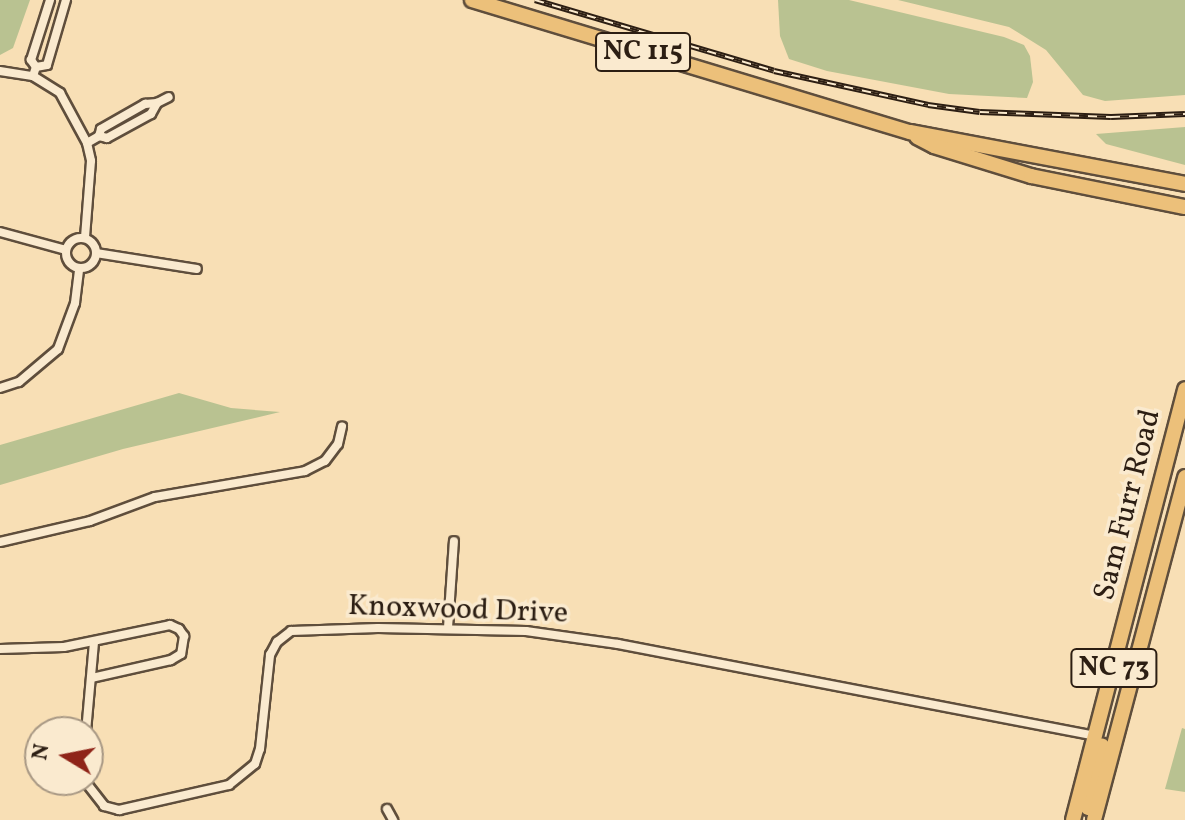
<!DOCTYPE html>
<style>
body{margin:0}
#map{position:relative;width:1185px;height:820px;overflow:hidden;background:#f8dfb5;font-family:Vollkorn,serif}
div>[style]{position:absolute}
[style*='--x']{left:calc(var(--x)*1px);top:calc(var(--y)*1px);width:calc(var(--w)*1px);rotate:calc(var(--a)*1deg)}
.green>*{inset:0;background:#b9c291}
.roads{filter:drop-shadow(2px 0 #5f4e3c) drop-shadow(-2px 0 #5f4e3c) drop-shadow(0 2px #5f4e3c) drop-shadow(0 -2px #5f4e3c)}
.street>*{height:8px;margin:-4px;padding:0 4px;transform-origin:4px;border-radius:4px;background:#faeacf}
.street>.ring{margin:-4px;padding:0;box-sizing:content-box;background:none;border:8px solid #faeacf;border-radius:50%}
.primary>*{height:14px;margin:-7px;padding:0 7px;transform-origin:7px;border-radius:7px;background:#ecc07a}
.rail>*{height:6px;margin-top:-3px;transform-origin:0;background:repeating-linear-gradient(90deg,#faeacf 0 9px,#2c1e13 0 18px);box-sizing:border-box;border-block:2px solid #2c1e13}
span{translate:-50% -50%;white-space:nowrap;text-align:center;line-height:1.15;-webkit-text-stroke:7px #faeacf;paint-order:stroke}
.shield-label span{padding:2px 6px;background:#faeacf;border:2px solid;border-radius:6px;-webkit-text-stroke-width:0}
.shield-label{font-size:28px;color:#2c1e13;font-weight:700}
.street-label{font-size:30px;color:#2c1e13}
.north{position:absolute;left:24px;top:716px;width:80px;height:80px;box-sizing:border-box;background:#faeacf;border:2px solid #a89884;border-radius:50%;rotate:280deg;font-size:22px;font-weight:700;line-height:32px;text-align:center;color:#2c1e13}
.north::after{content:'';display:block;margin:auto;width:28px;height:36px;background:#8f2418;clip-path:polygon(50% 0,100% 100%,50% 72%,0 100%)}
</style>
<div id="map">
<div class="green">
<div style="clip-path:polygon(0 0,30px 0,13px 48px,0 55px)"></div>
<div style="clip-path:polygon(778px 0,849px 0,1004px 37px,1024px 45px,1030px 56px,1033px 82px,1027px 98px,949px 94px,827px 71px,789px 59px,780px 36px)"></div>
<div style="clip-path:polygon(898px 0,1185px 0,1185px 95px,1105px 101px,1083px 95px,1046px 50px,1009px 27px)"></div>
<div style="clip-path:polygon(1185px 127px,1185px 165px,1106px 144px,1096px 134px)"></div>
<div style="clip-path:polygon(179px 393px,231px 408px,280px 412px,123px 449px,0 485px,0 445px)"></div>
<div style="clip-path:polygon(1182px 728px,1185px 729px,1185px 792px,1165px 789px)"></div>
</div>
<div class="roads">
<div class="street">
<div style="--x:36;--y:67;--w:11;--a:-10"></div>
<div style="--x:47;--y:65;--w:68;--a:-73.7"></div>
<div style="--x:0;--y:71;--w:33;--a:9"></div>
<div style="--x:33;--y:76;--w:32;--a:32"></div>
<div style="--x:60;--y:93;--w:57;--a:61.6"></div>
<div style="--x:87;--y:143;--w:18;--a:77"></div>
<div style="--x:91;--y:161;--w:77;--a:94.5"></div>
<div style="--x:33;--y:76;--w:9;--a:-72"></div>
<div style="--x:36;--y:67;--w:9;--a:-126"></div>
<div style="--x:31;--y:60;--w:63;--a:-72.4"></div>
<div style="--x:99;--y:136;--w:7;--a:-74"></div>
<div style="--x:101;--y:129;--w:51;--a:-29.6"></div>
<div style="--x:145;--y:104;--w:12;--a:-5"></div>
<div style="--x:157;--y:103;--w:13;--a:-27"></div>
<div style="--x:87;--y:143;--w:14;--a:-30"></div>
<div style="--x:99;--y:136;--w:8;--a:14"></div>
<div style="--x:107;--y:138;--w:50;--a:-28.6"></div>
<div style="--x:151;--y:114;--w:13;--a:-61"></div>
<div style="--x:0;--y:232;--w:68;--a:15.3"></div>
<div class="ring" style="left:66px;top:238px;width:22px;height:22px"></div>
<div style="--x:96;--y:253;--w:102;--a:9"></div>
<div style="--x:0;--y:388;--w:20;--a:-18"></div>
<div style="--x:19;--y:382;--w:51;--a:-40.2"></div>
<div style="--x:58;--y:349;--w:49;--a:-69.7"></div>
<div style="--x:75;--y:303;--w:35;--a:-83"></div>
<div style="--x:0;--y:542;--w:92;--a:-13.1"></div>
<div style="--x:90;--y:521;--w:69;--a:-20.3"></div>
<div style="--x:155;--y:497;--w:152;--a:-9.8"></div>
<div style="--x:305;--y:471;--w:22;--a:-27"></div>
<div style="--x:325;--y:461;--w:21;--a:-53"></div>
<div style="--x:338;--y:444;--w:18;--a:-77"></div>
<div style="--x:448;--y:628;--w:87;--a:-86.1"></div>
<div style="--x:0;--y:649;--w:64;--a:-1.8"></div>
<div style="--x:64;--y:647;--w:108;--a:-11.7"></div>
<div style="--x:170;--y:625;--w:10;--a:24"></div>
<div style="--x:179;--y:629;--w:9;--a:54"></div>
<div style="--x:184;--y:636;--w:18;--a:99"></div>
<div style="--x:181;--y:654;--w:12;--a:149"></div>
<div style="--x:171;--y:660;--w:82;--a:167.3"></div>
<div style="--x:86;--y:732;--w:90;--a:-84.9"></div>
<div style="--x:84;--y:780;--w:33;--a:52"></div>
<div style="--x:104;--y:806;--w:16;--a:15"></div>
<div style="--x:119;--y:810;--w:113;--a:-12.8"></div>
<div style="--x:229;--y:785;--w:33;--a:-39"></div>
<div style="--x:255;--y:764;--w:16;--a:-72"></div>
<div style="--x:260;--y:749;--w:95;--a:-83.9"></div>
<div style="--x:270;--y:655;--w:15;--a:-62"></div>
<div style="--x:277;--y:642;--w:18;--a:-38"></div>
<div style="--x:291;--y:631;--w:87;--a:-2"></div>
<div style="--x:378;--y:628;--w:148;--a:1.2"></div>
<div style="--x:526;--y:631;--w:93;--a:8"></div>
<div style="--x:618;--y:644;--w:486;--a:10.9"></div>
<div style="--x:387;--y:809;--w:13;--a:61"></div>
</div>
<div class="primary">
<div style="--x:472;--y:0;--w:457;--a:16.8"></div>
<div style="--x:910;--y:132;--w:280;--a:10.7"></div>
<div style="--x:917;--y:137;--w:19;--a:28"></div>
<div style="--x:934;--y:146;--w:102;--a:17.2"></div>
<div style="--x:1031;--y:176;--w:157;--a:11.4"></div>
<div style="--x:1088;--y:808;--w:64;--a:-77.3"></div>
<div style="--x:1073;--y:820;--w:445;--a:-75.4"></div>
<div style="--x:1094;--y:820;--w:355;--a:-75.1"></div>
</div>
</div>
<div class="rail">
<div style="--x:535;--y:0;--w:249;--a:16.5"></div>
<div style="--x:774;--y:71;--w:158;--a:12.4"></div>
<div style="--x:928;--y:105;--w:52;--a:7.7"></div>
<div style="--x:980;--y:112;--w:131;--a:2.2"></div>
<div style="--x:1111;--y:117;--w:74;--a:-2.3"></div>
</div>
<div class="shield-label">
<span style="left:643px;top:52px">NC 115</span>
<span style="left:1114px;top:668px">NC 73</span>
</div>
<div class="street-label">
<span style="left:1128px;top:505px;rotate:-76deg">Sam Furr Road</span>
<span style="left:458px;top:610px;rotate:2deg">Knoxwood Drive</span>
</div>
<div class="north">N</div>
</div>
